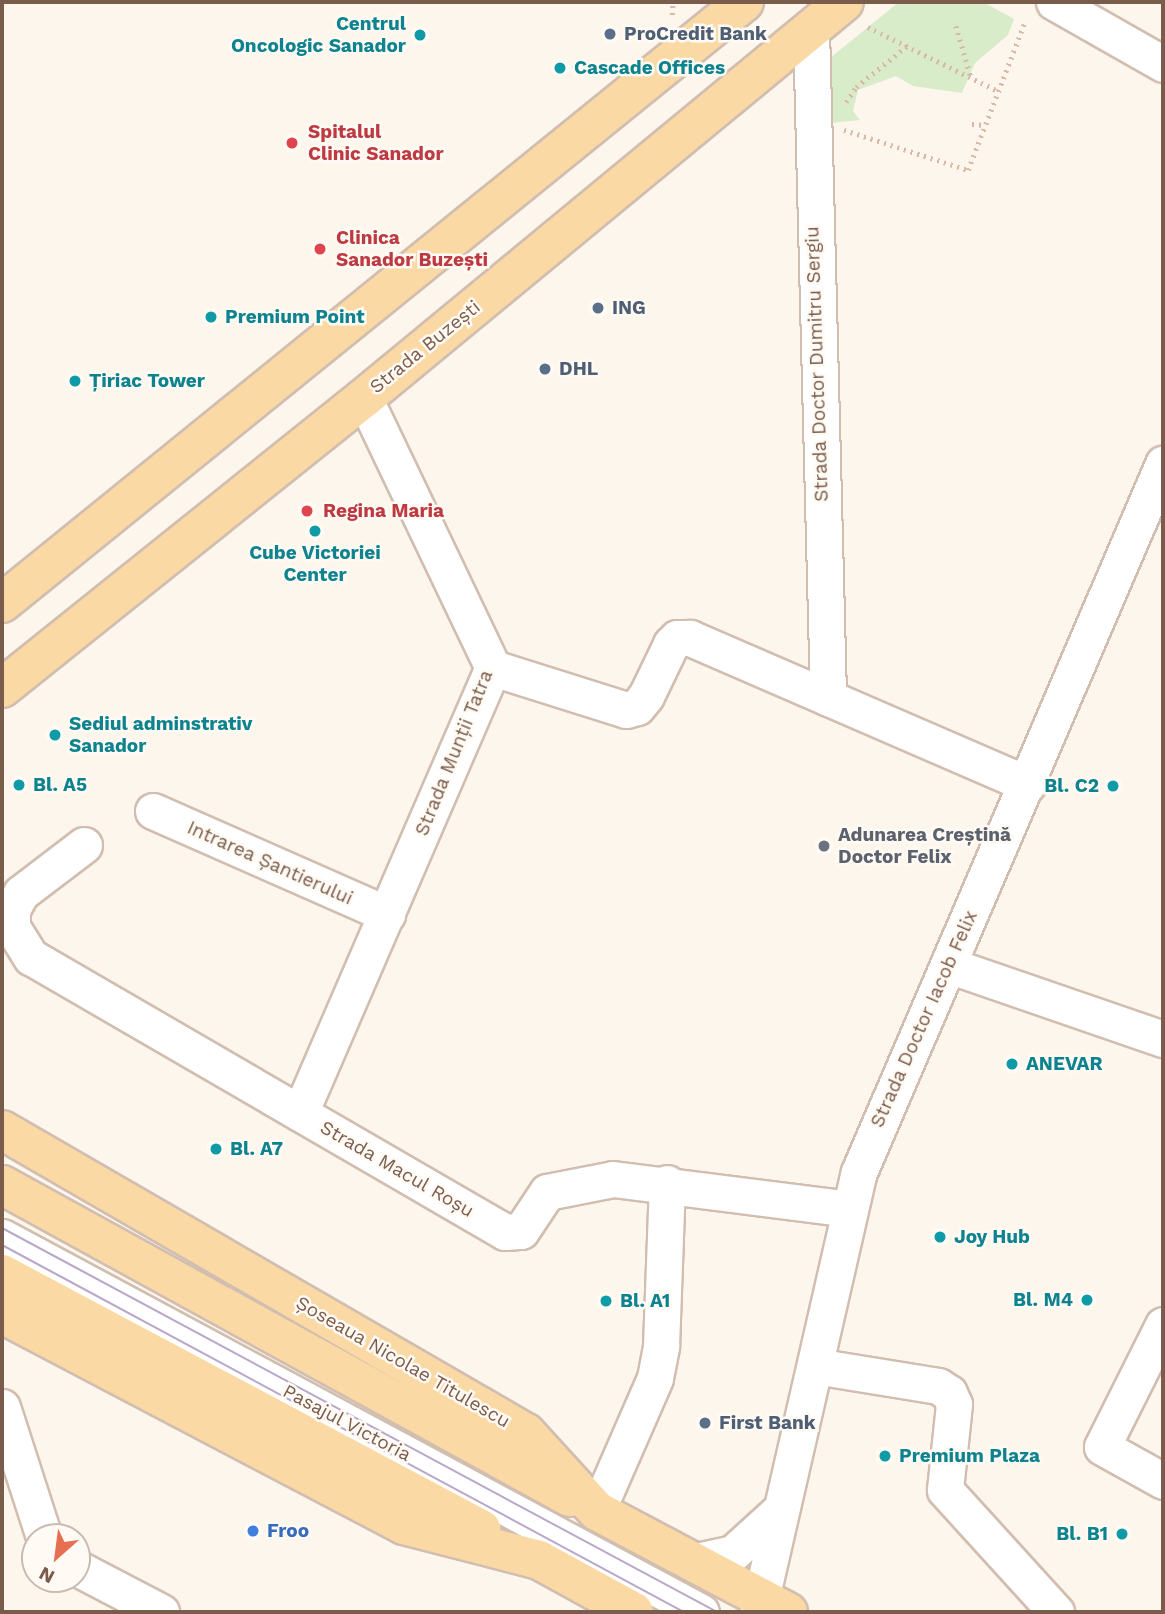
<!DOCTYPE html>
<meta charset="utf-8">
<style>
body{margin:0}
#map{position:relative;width:1165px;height:1614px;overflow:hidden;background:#fdf6ec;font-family:"Work Sans",sans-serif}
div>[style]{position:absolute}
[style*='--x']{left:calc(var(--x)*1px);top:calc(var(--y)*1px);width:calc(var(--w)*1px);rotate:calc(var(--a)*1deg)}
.green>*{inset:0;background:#d8ecc9}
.path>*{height:4.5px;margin-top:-2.25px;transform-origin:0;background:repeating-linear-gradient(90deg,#d9b8a5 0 2px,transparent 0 7px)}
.roads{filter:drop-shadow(2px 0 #d1beb0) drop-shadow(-2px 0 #d1beb0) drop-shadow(0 2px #d1beb0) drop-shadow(0 -2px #d1beb0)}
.minor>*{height:35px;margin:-17.5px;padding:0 17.5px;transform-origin:17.5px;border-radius:17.5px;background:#fff}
.major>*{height:38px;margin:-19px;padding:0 19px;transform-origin:19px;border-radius:19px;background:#fbd9a5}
.tram>*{height:2px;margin:-1px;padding:0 1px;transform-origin:1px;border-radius:1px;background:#b9a8c9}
.dots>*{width:19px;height:19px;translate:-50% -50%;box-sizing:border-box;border:4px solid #fffaf3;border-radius:50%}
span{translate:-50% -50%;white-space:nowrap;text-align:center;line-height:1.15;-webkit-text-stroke:5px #fffaf3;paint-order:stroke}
.culture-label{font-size:19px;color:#0d838f;font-weight:700}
.right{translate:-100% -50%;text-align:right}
.left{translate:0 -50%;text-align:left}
.service-label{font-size:19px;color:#4e5e75;font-weight:700}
.health-label{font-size:19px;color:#be3a42;font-weight:700}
.street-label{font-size:19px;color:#7a5c4d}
.worship-label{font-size:19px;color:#5b616d;font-weight:700}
.shop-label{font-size:19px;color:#366cbe;font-weight:700}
.frame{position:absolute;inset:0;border:4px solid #7a5c4d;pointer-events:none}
.north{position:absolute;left:21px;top:1523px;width:70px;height:70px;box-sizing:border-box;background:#fffaf3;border:2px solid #cabbb1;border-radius:50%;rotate:208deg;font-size:19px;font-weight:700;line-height:28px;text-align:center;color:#7a5c4d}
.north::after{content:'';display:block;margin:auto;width:24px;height:32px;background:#e76f51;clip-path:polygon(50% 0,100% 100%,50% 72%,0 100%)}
</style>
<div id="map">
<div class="green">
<div style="clip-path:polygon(899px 2px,983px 2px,1014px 19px,1008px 35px,975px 63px,962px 93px,913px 86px,896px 76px,858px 90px,853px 111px,860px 120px,830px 123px,830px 58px)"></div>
</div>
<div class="path">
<div style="--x:672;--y:15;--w:13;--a:-86"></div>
<div style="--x:956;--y:26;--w:53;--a:73.6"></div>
<div style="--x:868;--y:27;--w:145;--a:26.2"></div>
<div style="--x:846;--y:102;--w:18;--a:-56"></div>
<div style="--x:856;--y:87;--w:65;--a:-38.8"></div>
<div style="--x:972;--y:124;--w:13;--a:4"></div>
<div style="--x:844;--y:130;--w:130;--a:17.9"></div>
<div style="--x:968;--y:170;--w:156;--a:-69"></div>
</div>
<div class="roads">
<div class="minor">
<div style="--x:1054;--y:2;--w:125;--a:29.6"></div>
<div style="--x:811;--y:29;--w:669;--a:88.54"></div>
<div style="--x:493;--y:668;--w:139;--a:17.5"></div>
<div style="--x:626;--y:710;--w:11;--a:-15"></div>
<div style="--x:637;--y:707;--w:14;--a:-51"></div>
<div style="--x:646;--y:696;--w:58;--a:-64.3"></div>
<div style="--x:671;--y:644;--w:8;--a:-45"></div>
<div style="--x:677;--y:638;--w:13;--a:0"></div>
<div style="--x:690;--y:638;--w:368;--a:23.4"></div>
<div style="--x:153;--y:811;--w:256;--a:23.8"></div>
<div style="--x:84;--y:845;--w:79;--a:142.7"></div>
<div style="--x:21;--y:893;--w:18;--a:119"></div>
<div style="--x:12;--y:909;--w:18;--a:90"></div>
<div style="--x:12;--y:927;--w:36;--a:58"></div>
<div style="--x:31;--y:957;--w:548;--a:30.12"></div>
<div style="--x:505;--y:1232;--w:16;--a:-4"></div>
<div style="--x:521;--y:1231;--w:47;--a:-56.3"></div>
<div style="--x:547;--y:1192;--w:67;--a:-11.1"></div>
<div style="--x:613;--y:1179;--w:238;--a:7.2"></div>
<div style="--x:948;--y:965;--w:227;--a:19"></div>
<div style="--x:300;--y:1113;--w:485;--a:-66.6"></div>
<div style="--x:493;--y:668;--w:299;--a:-115.5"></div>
<div style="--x:2;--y:1237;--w:793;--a:28.21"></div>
<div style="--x:1163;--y:1325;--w:136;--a:116.6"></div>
<div style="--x:1102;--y:1447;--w:70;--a:29.1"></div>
<div style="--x:815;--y:1366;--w:125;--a:9.2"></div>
<div style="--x:938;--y:1386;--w:13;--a:32"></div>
<div style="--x:949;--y:1393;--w:12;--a:66"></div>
<div style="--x:954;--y:1404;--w:86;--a:96"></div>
<div style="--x:945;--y:1490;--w:165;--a:47.7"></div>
<div style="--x:2;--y:1407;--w:137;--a:72.1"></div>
<div style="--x:597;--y:1511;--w:145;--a:-66.4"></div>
<div style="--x:655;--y:1378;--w:33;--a:-79"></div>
<div style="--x:661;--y:1346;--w:163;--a:-87.9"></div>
<div style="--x:691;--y:1562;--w:43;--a:-12.1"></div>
<div style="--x:733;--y:1553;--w:61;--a:-42.3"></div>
<div style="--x:77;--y:1568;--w:95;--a:27.6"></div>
<div style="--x:758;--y:1612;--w:451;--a:-77.1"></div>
<div style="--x:859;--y:1172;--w:771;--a:-66.76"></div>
</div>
<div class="major">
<div style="--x:2;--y:603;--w:955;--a:-39.01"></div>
<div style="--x:2;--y:688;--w:464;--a:-38.7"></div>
<div style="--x:364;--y:398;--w:622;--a:-39.52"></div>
<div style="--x:2;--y:1130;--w:605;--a:30.04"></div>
<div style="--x:526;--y:1433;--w:105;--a:47.7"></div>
<div style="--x:597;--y:1511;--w:216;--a:27.9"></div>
<div style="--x:2;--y:1185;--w:648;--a:28.78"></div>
<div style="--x:2;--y:1274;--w:543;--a:28.03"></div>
<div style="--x:2;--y:1314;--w:454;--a:27.7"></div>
<div style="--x:404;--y:1525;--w:139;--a:14.5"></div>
<div style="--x:539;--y:1560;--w:108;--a:28.7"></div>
</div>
</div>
<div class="tram">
<div style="--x:2;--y:1228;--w:812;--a:28.24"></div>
<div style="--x:2;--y:1245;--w:774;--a:28.29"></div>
</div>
<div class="dots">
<div style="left:610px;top:34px;background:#5c6f8a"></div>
<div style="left:420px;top:35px;background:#0f9aa8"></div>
<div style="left:560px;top:68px;background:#0f9aa8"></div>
<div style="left:292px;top:143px;background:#e0444e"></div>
<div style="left:320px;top:249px;background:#e0444e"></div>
<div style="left:598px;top:308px;background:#5c6f8a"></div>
<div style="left:211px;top:317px;background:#0f9aa8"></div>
<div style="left:545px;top:369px;background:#5c6f8a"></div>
<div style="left:75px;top:381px;background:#0f9aa8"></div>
<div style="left:307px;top:511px;background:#e0444e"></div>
<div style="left:315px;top:531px;background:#0f9aa8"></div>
<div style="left:55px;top:735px;background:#0f9aa8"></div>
<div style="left:19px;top:785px;background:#0f9aa8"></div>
<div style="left:1113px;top:786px;background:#0f9aa8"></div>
<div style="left:824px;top:846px;background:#6b7280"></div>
<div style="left:1012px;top:1064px;background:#0f9aa8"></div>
<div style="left:216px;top:1149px;background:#0f9aa8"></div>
<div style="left:940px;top:1237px;background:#0f9aa8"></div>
<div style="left:1087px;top:1300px;background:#0f9aa8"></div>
<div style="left:606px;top:1301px;background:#0f9aa8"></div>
<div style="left:705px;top:1423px;background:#5c6f8a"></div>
<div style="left:885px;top:1456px;background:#0f9aa8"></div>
<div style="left:253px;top:1531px;background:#3f7fe0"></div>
<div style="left:1122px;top:1534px;background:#0f9aa8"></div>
</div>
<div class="culture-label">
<span class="right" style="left:406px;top:35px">Centrul<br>Oncologic Sanador</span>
<span class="left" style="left:574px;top:68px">Cascade Offices</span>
<span class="left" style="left:225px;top:317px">Premium Point</span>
<span class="left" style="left:89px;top:381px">Țiriac Tower</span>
<span style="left:315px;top:564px">Cube Victoriei<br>Center</span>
<span class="left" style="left:69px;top:735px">Sediul adminstrativ<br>Sanador</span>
<span class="left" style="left:33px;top:785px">Bl. A5</span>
<span class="right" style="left:1099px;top:786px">Bl. C2</span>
<span class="left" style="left:1026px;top:1064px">ANEVAR</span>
<span class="left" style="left:230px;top:1149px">Bl. A7</span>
<span class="left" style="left:954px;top:1237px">Joy Hub</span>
<span class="right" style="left:1073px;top:1300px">Bl. M4</span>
<span class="left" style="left:620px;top:1301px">Bl. A1</span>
<span class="left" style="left:899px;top:1456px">Premium Plaza</span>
<span class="right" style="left:1108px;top:1534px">Bl. B1</span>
</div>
<div class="service-label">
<span class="left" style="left:624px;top:34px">ProCredit Bank</span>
<span class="left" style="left:612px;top:308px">ING</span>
<span class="left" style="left:559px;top:369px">DHL</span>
<span class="left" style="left:719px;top:1423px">First Bank</span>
</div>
<div class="health-label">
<span class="left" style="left:308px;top:143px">Spitalul<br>Clinic Sanador</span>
<span class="left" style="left:336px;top:249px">Clinica<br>Sanador Buzești</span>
<span class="left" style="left:323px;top:511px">Regina Maria</span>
</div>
<div class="street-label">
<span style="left:425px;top:347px;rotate:-39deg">Strada Buzești</span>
<span style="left:817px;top:364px;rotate:-92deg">Strada Doctor Dumitru Sergiu</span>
<span style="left:454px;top:753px;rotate:-68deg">Strada Munții Tatra</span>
<span style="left:270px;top:863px;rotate:24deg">Intrarea Șantierului</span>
<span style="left:924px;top:1019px;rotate:-66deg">Strada Doctor Iacob Felix</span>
<span style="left:397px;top:1169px;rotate:30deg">Strada Macul Roșu</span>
<span style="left:403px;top:1362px;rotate:30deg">Șoseaua Nicolae Titulescu</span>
<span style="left:347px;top:1423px;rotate:28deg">Pasajul Victoria</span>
</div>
<div class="worship-label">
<span class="left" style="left:838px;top:846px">Adunarea Creștină<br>Doctor Felix</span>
</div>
<div class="shop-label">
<span class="left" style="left:267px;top:1531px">Froo</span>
</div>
<div class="frame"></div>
<div class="north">N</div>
</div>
